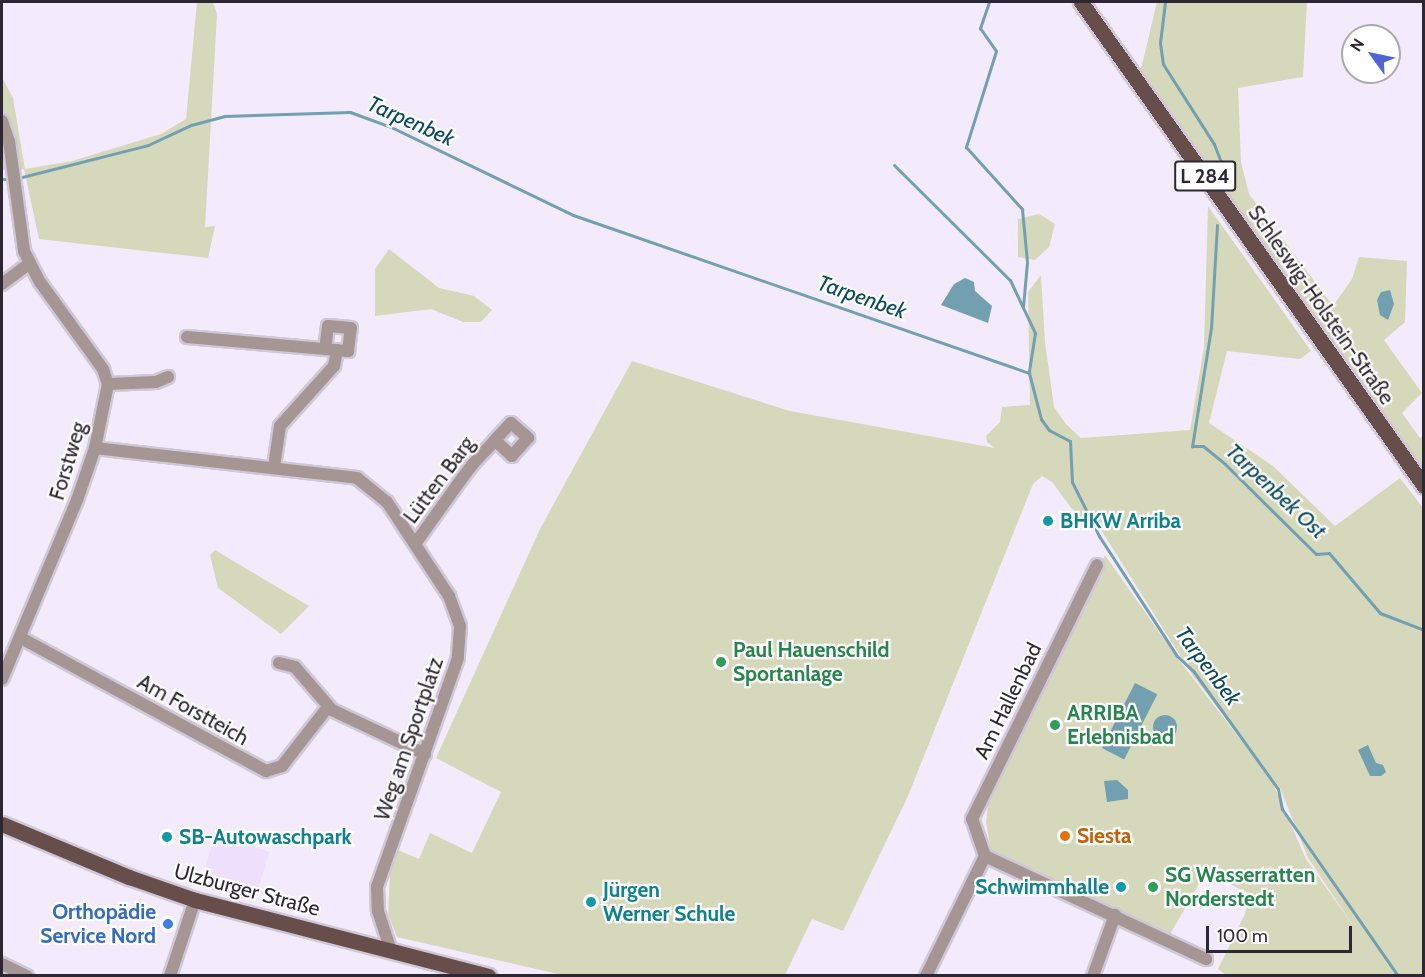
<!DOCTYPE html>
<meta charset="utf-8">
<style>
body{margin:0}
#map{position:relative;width:1425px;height:977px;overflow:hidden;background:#f3ebfc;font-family:Cabin,sans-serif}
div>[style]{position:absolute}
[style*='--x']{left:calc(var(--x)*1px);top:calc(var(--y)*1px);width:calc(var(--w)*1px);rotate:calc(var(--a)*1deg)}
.built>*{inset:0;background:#eee0fd;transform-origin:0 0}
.green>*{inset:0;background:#d5d8bb}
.water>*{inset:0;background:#73a0b0;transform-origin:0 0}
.round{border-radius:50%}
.stream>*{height:3px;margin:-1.5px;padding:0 1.5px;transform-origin:1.5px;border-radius:1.5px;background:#73a0b0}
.roads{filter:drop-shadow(2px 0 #cfc8d8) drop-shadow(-2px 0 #cfc8d8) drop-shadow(0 2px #cfc8d8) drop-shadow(0 -2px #cfc8d8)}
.minor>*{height:12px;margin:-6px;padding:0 6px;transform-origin:6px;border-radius:6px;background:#a59694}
.major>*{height:15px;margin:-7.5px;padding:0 7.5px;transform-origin:7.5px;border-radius:7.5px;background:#684e4a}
.dots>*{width:16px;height:16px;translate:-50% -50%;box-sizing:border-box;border:3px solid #fff;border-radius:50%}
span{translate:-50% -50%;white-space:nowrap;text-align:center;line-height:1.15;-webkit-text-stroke:4.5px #fff;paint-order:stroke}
.shield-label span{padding:2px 4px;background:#fff;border:2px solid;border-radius:4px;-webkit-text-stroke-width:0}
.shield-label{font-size:20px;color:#2c2732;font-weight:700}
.street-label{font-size:21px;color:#2c2732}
.culture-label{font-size:21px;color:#0d838f;font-weight:700}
.left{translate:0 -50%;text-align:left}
.right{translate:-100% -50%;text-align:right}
.leisure-label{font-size:21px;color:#27864d;font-weight:700}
.food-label{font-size:21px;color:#c56008;font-weight:700}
.shop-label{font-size:21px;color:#366cbe;font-weight:700}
.water-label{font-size:22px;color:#094a5d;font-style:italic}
.frame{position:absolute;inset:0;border:3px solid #2c2732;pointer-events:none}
.north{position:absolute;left:1341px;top:24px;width:60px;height:60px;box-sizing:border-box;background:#fff;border:2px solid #aba9ad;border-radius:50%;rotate:303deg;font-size:16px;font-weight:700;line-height:24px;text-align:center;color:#2c2732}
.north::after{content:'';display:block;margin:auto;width:21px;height:27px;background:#5163d9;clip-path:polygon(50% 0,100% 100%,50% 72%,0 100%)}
.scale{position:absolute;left:1206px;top:926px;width:146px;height:27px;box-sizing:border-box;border:3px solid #2c2732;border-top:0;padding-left:8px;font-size:18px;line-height:21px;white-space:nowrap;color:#2c2732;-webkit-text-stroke:4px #fff;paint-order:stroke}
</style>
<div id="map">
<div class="built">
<div style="left:215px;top:835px;width:57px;height:53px;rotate:17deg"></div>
</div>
<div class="green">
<div style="clip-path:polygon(197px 2px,213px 2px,217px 14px,205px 227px,215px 226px,208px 258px,39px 239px,24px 169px,2px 170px,2px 77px,13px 98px,25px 169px,72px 161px,161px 134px,186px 119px)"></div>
<div style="clip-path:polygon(1157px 2px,1307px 2px,1303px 77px,1238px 88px,1241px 162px,1249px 194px,1333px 306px,1352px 279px,1359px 257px,1407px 261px,1405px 322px,1384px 340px,1422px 393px,1402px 413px,1420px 438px,1423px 436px,1423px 471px,1141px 69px)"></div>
<div style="clip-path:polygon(1208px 206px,1311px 351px,1300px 359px,1227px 351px,1209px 423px,1273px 466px,1335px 526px,1400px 478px,1423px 508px,1423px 975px,1226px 975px,1218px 969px,1245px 914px,1248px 893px,1206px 872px,1169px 936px,991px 851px,986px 822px,989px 795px,1105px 555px,1175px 655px,1271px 779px,1306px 859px,1356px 930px,1308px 858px,1280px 788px,1193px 676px,1096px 522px,1084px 525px,1052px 482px,1042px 476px,1033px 484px,908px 796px,843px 931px,812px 919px,785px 975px,562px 975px,397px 937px,388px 914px,390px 873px,398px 850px,419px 859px,430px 833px,472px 853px,501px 792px,436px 758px,540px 529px,632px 361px,790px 411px,995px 448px,987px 442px,986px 436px,1000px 422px,1002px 407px,1030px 405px,1028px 292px,1041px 275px,1045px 342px,1054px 407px,1066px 424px,1081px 438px,1190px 430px,1204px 347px)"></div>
<div style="clip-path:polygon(1039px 214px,1055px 224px,1049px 247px,1035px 260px,1018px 257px,1018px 219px)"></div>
<div style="clip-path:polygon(389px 249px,439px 288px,474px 296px,492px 310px,481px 322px,463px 322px,431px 309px,375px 316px,375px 269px)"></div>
<div style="clip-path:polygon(215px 550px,309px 606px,281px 634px,218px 588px,210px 555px)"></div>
</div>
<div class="water">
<div style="clip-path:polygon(965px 278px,974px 282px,975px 291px,992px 306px,988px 323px,941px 305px,954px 284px)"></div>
<div style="clip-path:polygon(1390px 290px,1394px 304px,1388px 320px,1380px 315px,1377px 300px,1381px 292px)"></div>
<div style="left:1135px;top:683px;width:25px;height:73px;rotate:27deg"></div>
<div class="round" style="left:1153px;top:715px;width:24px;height:24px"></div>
<div style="clip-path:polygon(1368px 745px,1376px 763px,1383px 765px,1386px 772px,1381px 776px,1370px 776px,1358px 750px)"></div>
<div style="clip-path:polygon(1117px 780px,1128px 790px,1128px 799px,1107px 802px,1104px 781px)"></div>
</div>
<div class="stream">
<div style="--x:989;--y:2;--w:28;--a:109"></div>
<div style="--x:980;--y:28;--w:28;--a:55"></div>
<div style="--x:996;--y:51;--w:101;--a:107.4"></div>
<div style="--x:966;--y:147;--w:84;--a:47.9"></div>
<div style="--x:1022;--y:209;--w:53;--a:84.6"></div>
<div style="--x:1027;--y:262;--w:45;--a:95.1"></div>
<div style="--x:1165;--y:2;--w:41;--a:97"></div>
<div style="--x:1160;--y:43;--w:21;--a:82"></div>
<div style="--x:1163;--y:64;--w:95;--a:57.5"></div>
<div style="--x:1214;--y:144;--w:30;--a:69"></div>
<div style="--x:1225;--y:172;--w:12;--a:90"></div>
<div style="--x:894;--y:165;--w:163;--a:44.8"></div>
<div style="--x:1010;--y:280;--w:59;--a:64.7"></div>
<div style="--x:1035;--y:333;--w:39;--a:99"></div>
<div style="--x:18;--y:178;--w:134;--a:-14.2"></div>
<div style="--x:148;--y:145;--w:47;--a:-24.9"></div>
<div style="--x:191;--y:125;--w:34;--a:-15"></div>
<div style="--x:224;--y:116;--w:126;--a:-1.8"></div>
<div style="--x:350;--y:112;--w:44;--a:20.1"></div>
<div style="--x:391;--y:127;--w:202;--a:25.8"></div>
<div style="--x:573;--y:215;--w:483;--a:19.1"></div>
<div style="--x:1029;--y:373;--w:48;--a:75.4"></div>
<div style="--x:1041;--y:419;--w:14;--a:54"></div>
<div style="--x:1049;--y:430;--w:24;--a:28"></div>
<div style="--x:1070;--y:441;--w:41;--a:87.2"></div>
<div style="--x:1072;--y:482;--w:60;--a:63.4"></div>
<div style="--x:1099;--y:536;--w:143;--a:57"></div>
<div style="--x:1177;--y:656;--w:23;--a:43"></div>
<div style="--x:1194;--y:672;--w:144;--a:54.3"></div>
<div style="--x:1278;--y:789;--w:20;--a:79"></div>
<div style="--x:1282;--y:809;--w:203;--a:55.2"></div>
<div style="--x:2;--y:179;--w:10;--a:0"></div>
<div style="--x:1217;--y:225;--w:103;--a:93.3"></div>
<div style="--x:1211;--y:328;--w:120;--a:99.1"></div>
<div style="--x:1192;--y:446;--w:11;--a:0"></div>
<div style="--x:1203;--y:446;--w:28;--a:39"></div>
<div style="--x:1225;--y:464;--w:128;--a:44.7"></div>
<div style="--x:1316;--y:554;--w:13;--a:-4"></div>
<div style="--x:1329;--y:553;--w:79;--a:49.6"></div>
<div style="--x:1380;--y:613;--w:47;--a:21.1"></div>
</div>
<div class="roads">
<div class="minor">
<div style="--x:2;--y:121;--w:21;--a:71"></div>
<div style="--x:9;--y:141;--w:111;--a:82.2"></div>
<div style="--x:24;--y:251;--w:35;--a:63"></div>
<div style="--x:40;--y:282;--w:107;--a:54.1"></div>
<div style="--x:103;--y:369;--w:16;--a:72"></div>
<div style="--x:108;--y:384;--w:65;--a:101.5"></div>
<div style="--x:95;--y:448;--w:55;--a:109.1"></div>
<div style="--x:77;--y:500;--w:194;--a:112.7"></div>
<div style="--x:2;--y:284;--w:35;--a:-37"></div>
<div style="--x:187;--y:337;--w:162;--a:5"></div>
<div style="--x:348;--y:351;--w:23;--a:-83"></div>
<div style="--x:351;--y:328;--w:23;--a:-175"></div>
<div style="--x:328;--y:326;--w:23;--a:97"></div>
<div style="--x:108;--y:384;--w:48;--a:-2.4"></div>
<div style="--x:156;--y:382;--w:13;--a:-23"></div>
<div style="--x:95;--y:448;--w:264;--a:6.5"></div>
<div style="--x:357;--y:478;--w:38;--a:39"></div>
<div style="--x:387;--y:502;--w:113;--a:56.6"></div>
<div style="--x:449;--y:596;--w:32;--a:70"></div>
<div style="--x:460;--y:626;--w:32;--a:94"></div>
<div style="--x:458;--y:658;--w:243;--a:109.5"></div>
<div style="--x:377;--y:887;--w:24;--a:88"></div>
<div style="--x:378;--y:911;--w:38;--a:72"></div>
<div style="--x:274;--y:467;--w:41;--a:-81.7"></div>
<div style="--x:280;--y:426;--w:81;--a:-48"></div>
<div style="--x:334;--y:366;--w:16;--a:-79"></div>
<div style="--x:415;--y:544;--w:82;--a:-54.4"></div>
<div style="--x:463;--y:477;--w:15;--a:-53"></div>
<div style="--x:472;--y:465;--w:34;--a:-47"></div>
<div style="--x:495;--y:440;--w:23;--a:-47"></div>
<div style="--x:511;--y:423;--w:23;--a:41"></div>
<div style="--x:528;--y:438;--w:24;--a:132"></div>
<div style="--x:512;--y:456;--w:23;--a:-137"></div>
<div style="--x:21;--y:638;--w:279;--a:28.5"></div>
<div style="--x:266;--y:771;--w:17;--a:-17"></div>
<div style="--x:282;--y:766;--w:75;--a:-52.1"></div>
<div style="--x:279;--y:663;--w:16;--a:14"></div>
<div style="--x:295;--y:667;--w:57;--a:49.3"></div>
<div style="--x:332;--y:710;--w:103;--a:25.3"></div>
<div style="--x:985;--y:856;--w:39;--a:-109"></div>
<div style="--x:972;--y:819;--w:283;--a:-63.8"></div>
<div style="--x:2;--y:964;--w:28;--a:26"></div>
<div style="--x:170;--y:976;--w:80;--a:-71.8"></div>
<div style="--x:926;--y:976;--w:134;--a:-63.8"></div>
<div style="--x:985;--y:856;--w:244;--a:25"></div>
<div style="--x:1093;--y:976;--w:65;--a:-70.2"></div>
</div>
<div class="major">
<div style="--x:1081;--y:2;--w:593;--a:54.68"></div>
<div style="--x:2;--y:824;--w:138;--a:22.7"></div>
<div style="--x:129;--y:877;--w:70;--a:19.2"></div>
<div style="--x:195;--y:900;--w:303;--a:14.5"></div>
</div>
</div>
<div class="dots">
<div style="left:1048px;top:521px;background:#0f9aa8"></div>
<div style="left:721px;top:662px;background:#2e9e5b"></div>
<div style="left:1055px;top:725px;background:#2e9e5b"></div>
<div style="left:1065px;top:836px;background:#e8710a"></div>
<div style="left:167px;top:837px;background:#0f9aa8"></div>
<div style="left:1121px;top:887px;background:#0f9aa8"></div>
<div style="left:1153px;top:887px;background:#2e9e5b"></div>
<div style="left:591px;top:902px;background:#0f9aa8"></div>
<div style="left:168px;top:924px;background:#3f7fe0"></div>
</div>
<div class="shield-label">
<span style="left:1205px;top:176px">L 284</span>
</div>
<div class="street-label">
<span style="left:1321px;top:305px;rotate:55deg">Schleswig-Holstein-Straße</span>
<span style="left:68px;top:461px;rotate:-73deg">Forstweg</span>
<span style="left:439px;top:480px;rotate:-53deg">Lütten Barg</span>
<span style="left:1008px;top:701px;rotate:-64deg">Am Hallenbad</span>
<span style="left:193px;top:710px;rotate:29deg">Am Forstteich</span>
<span style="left:409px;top:739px;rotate:-71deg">Weg am Sportplatz</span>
<span style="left:247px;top:890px;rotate:15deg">Ulzburger Straße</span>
</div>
<div class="culture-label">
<span class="left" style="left:1060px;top:521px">BHKW Arriba</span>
<span class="left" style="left:179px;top:837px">SB-Autowaschpark</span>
<span class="right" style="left:1109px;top:887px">Schwimmhalle</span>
<span class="left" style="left:603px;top:902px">Jürgen<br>Werner Schule</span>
</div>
<div class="leisure-label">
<span class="left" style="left:733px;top:662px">Paul Hauenschild<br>Sportanlage</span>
<span class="left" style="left:1067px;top:725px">ARRIBA<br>Erlebnisbad</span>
<span class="left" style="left:1165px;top:887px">SG Wasserratten<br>Norderstedt</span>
</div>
<div class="food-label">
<span class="left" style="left:1077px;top:836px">Siesta</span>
</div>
<div class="shop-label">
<span class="right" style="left:156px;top:924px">Orthopädie<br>Service Nord</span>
</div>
<div class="water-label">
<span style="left:411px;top:121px;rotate:24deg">Tarpenbek</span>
<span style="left:862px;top:297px;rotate:19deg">Tarpenbek</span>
<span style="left:1276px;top:491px;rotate:43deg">Tarpenbek Ost</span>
<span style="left:1208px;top:666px;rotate:53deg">Tarpenbek</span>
</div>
<div class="frame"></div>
<div class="north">N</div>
<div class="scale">100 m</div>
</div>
